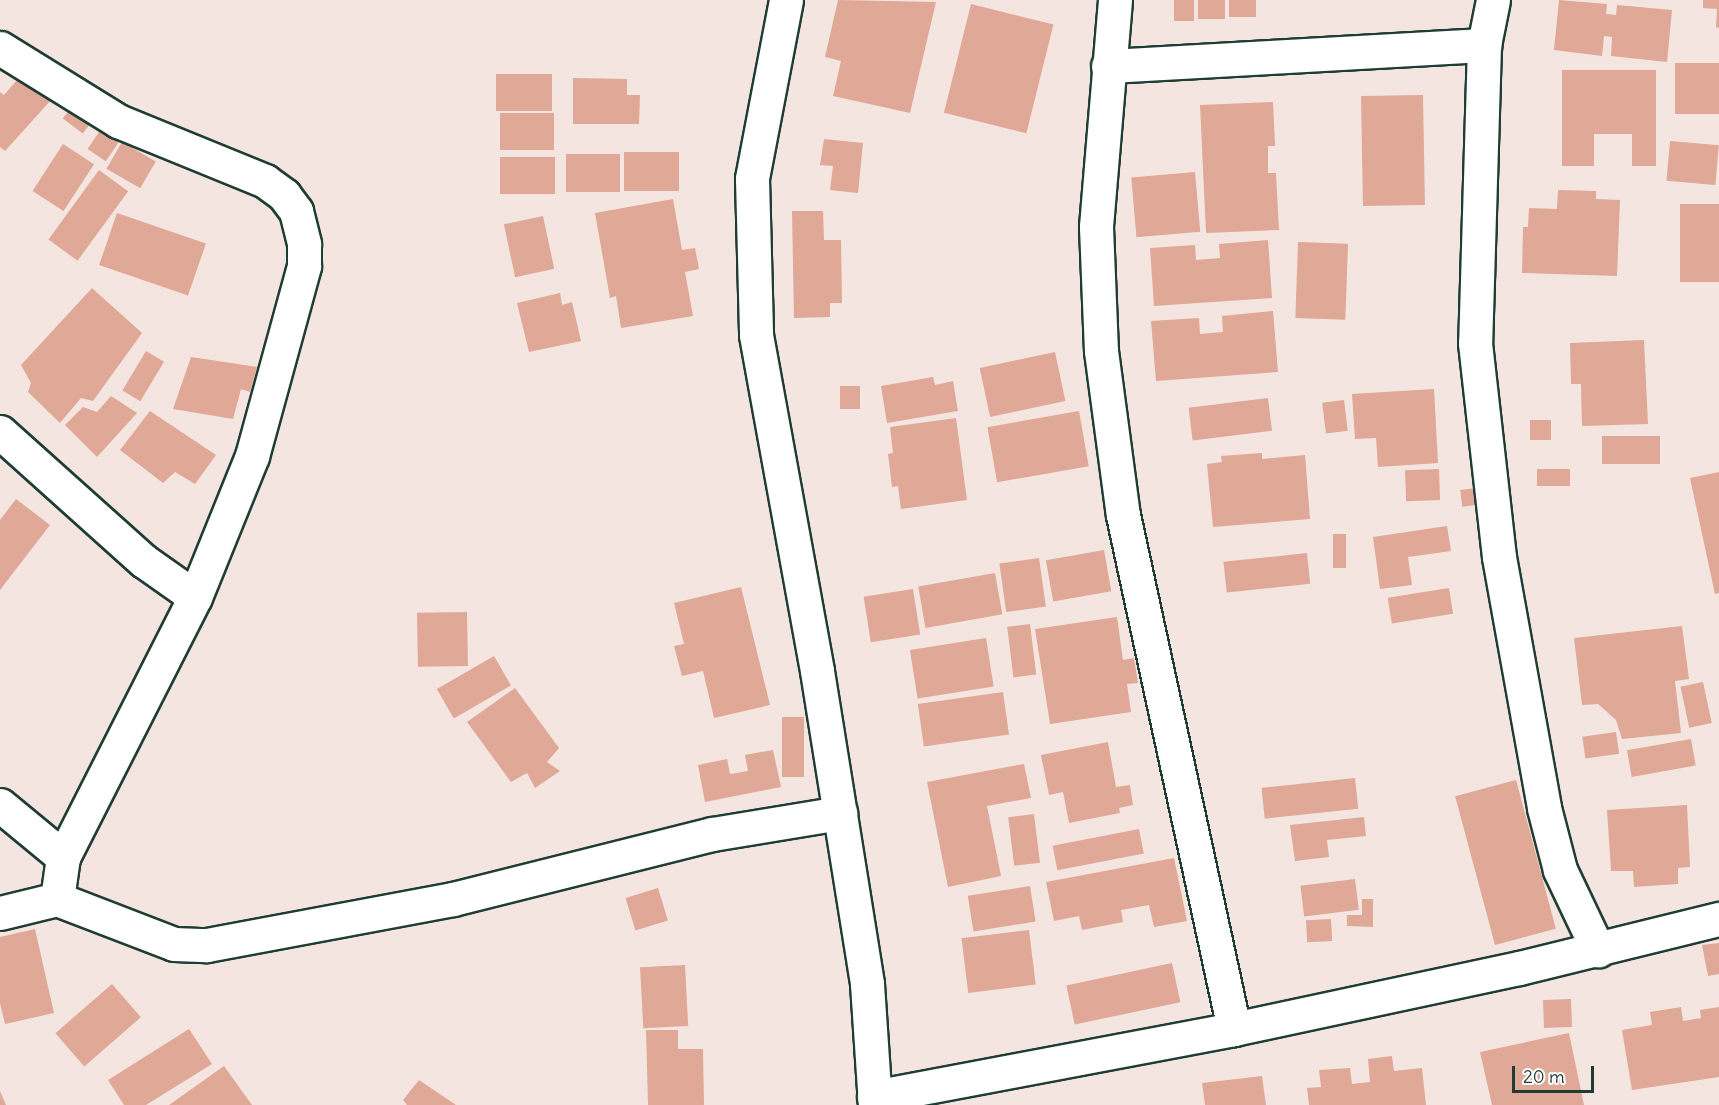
<!DOCTYPE html>
<style>
body{margin:0}
#map{position:relative;width:1719px;height:1105px;overflow:hidden;background:#f5e5e0;font-family:Delius,sans-serif}
div>[style]{position:absolute}
[style*='--x']{left:calc(var(--x)*1px);top:calc(var(--y)*1px);width:calc(var(--w)*1px);rotate:calc(var(--a)*1deg)}
.building>*{inset:0;background:#dfa897;transform-origin:0 0}
.roads{filter:drop-shadow(2px 0 #1f3d34) drop-shadow(-2px 0 #1f3d34) drop-shadow(0 2px #1f3d34) drop-shadow(0 -2px #1f3d34)}
.minor>*{height:33px;margin:-16.5px;padding:0 16.5px;transform-origin:16.5px;border-radius:16.5px;background:#fff}
span{translate:-50% -50%;white-space:nowrap;text-align:center;line-height:1.15;-webkit-text-stroke:6px #fff;paint-order:stroke}
.scale{position:absolute;left:1512px;top:1066px;width:82px;height:27px;box-sizing:border-box;border:3px solid #1f3d34;border-top:0;padding-left:8px;font-size:18px;line-height:21px;white-space:nowrap;color:#1f3d34;-webkit-text-stroke:4px #fff;paint-order:stroke}
</style>
<div id="map">
<div class="building">
<div style="clip-path:polygon(838px 0,936px 2px,910px 113px,833px 96px,841px 61px,825px 57px)"></div>
<div style="left:1174px;top:0;width:20px;height:21px"></div>
<div style="left:1198px;top:0;width:27px;height:19px"></div>
<div style="left:1229px;top:0;width:27px;height:17px"></div>
<div style="clip-path:polygon(1559px 0,1607px 4px,1606px 14px,1616px 15px,1617px 5px,1672px 10px,1667px 62px,1611px 56px,1612px 37px,1604px 36px,1602px 56px,1554px 50px)"></div>
<div style="clip-path:polygon(1703px 0,1719px 0,1719px 28px,1716px 27px,1717px 9px,1703px 8px)"></div>
<div style="left:971px;top:4px;width:85px;height:112px;rotate:14deg"></div>
<div style="left:1675px;top:63px;width:44px;height:51px"></div>
<div style="clip-path:polygon(1562px 70px,1656px 70px,1656px 166px,1632px 166px,1632px 134px,1594px 134px,1594px 166px,1562px 166px)"></div>
<div style="clip-path:polygon(23px 73px,52px 99px,5px 151px,0 147px,0 92px,4px 95px)"></div>
<div style="left:496px;top:74px;width:56px;height:37px"></div>
<div style="clip-path:polygon(573px 78px,627px 79px,627px 95px,640px 95px,639px 124px,573px 124px)"></div>
<div style="left:1423px;top:95px;width:110px;height:62px;rotate:89deg"></div>
<div style="clip-path:polygon(1273px 102px,1275px 146px,1268px 146px,1268px 173px,1276px 173px,1279px 230px,1206px 233px,1200px 105px)"></div>
<div style="left:73px;top:105px;width:25px;height:17px;rotate:37deg"></div>
<div style="left:500px;top:113px;width:54px;height:37px"></div>
<div style="left:101px;top:129px;width:22px;height:24px;rotate:34deg"></div>
<div style="clip-path:polygon(824px 139px,863px 143px,858px 193px,830px 190px,833px 166px,820px 165px)"></div>
<div style="left:1670px;top:141px;width:49px;height:40px;rotate:5deg"></div>
<div style="left:122px;top:142px;width:39px;height:31px;rotate:30deg"></div>
<div style="left:63px;top:144px;width:37px;height:56px;rotate:33deg"></div>
<div style="left:624px;top:152px;width:55px;height:39px"></div>
<div style="left:566px;top:154px;width:54px;height:38px"></div>
<div style="left:555px;top:157px;width:37px;height:55px;rotate:90deg"></div>
<div style="left:99px;top:170px;width:36px;height:86px;rotate:36deg"></div>
<div style="left:1195px;top:172px;width:60px;height:64px;rotate:85deg"></div>
<div style="clip-path:polygon(1558px 190px,1596px 191px,1596px 199px,1620px 200px,1617px 276px,1522px 273px,1523px 227px,1528px 227px,1529px 208px,1557px 209px)"></div>
<div style="clip-path:polygon(673px 199px,682px 250px,695px 248px,699px 269px,685px 272px,693px 316px,621px 328px,616px 296px,610px 298px,595px 213px)"></div>
<div style="left:1680px;top:204px;width:39px;height:78px"></div>
<div style="clip-path:polygon(792px 211px,823px 211px,824px 240px,841px 240px,842px 303px,830px 303px,830px 317px,794px 318px)"></div>
<div style="left:117px;top:213px;width:94px;height:55px;rotate:19deg"></div>
<div style="left:543px;top:216px;width:54px;height:40px;rotate:78deg"></div>
<div style="clip-path:polygon(1268px 240px,1272px 298px,1154px 306px,1150px 248px,1195px 245px,1196px 260px,1220px 258px,1219px 244px)"></div>
<div style="left:1298px;top:242px;width:50px;height:76px;rotate:2deg"></div>
<div style="clip-path:polygon(92px 288px,142px 333px,93px 401px,81px 398px,60px 423px,28px 392px,31px 383px,21px 365px)"></div>
<div style="clip-path:polygon(560px 293px,562px 305px,572px 302px,581px 341px,529px 352px,517px 303px)"></div>
<div style="clip-path:polygon(1273px 311px,1278px 372px,1156px 381px,1151px 321px,1199px 318px,1200px 334px,1223px 332px,1222px 316px)"></div>
<div style="clip-path:polygon(1644px 340px,1648px 424px,1582px 426px,1581px 384px,1571px 384px,1570px 343px)"></div>
<div style="left:146px;top:351px;width:21px;height:46px;rotate:31deg"></div>
<div style="left:1055px;top:352px;width:50px;height:77px;rotate:78deg"></div>
<div style="clip-path:polygon(191px 357px,257px 367px,250px 392px,241px 389px,233px 419px,173px 409px)"></div>
<div style="clip-path:polygon(933px 377px,935px 385px,953px 381px,958px 411px,887px 423px,881px 386px)"></div>
<div style="left:840px;top:386px;width:20px;height:23px"></div>
<div style="clip-path:polygon(1434px 389px,1438px 463px,1378px 467px,1376px 438px,1355px 439px,1352px 394px)"></div>
<div style="clip-path:polygon(111px 396px,137px 413px,97px 457px,65px 425px,83px 407px,97px 412px)"></div>
<div style="left:1268px;top:398px;width:33px;height:80px;rotate:83deg"></div>
<div style="left:1344px;top:400px;width:31px;height:22px;rotate:83deg"></div>
<div style="clip-path:polygon(150px 411px,216px 455px,195px 484px,175px 472px,163px 483px,120px 450px)"></div>
<div style="left:1079px;top:411px;width:56px;height:93px;rotate:80deg"></div>
<div style="clip-path:polygon(956px 418px,967px 500px,901px 509px,898px 486px,892px 487px,888px 454px,893px 453px,890px 427px)"></div>
<div style="left:1530px;top:420px;width:21px;height:20px"></div>
<div style="left:1602px;top:436px;width:58px;height:28px"></div>
<div style="clip-path:polygon(1262px 453px,1262px 459px,1305px 455px,1310px 519px,1213px 527px,1207px 464px,1222px 462px,1221px 456px)"></div>
<div style="left:1439px;top:469px;width:31px;height:34px;rotate:88deg"></div>
<div style="left:1537px;top:469px;width:33px;height:17px"></div>
<div style="clip-path:polygon(1719px 472px,1719px 593px,1715px 594px,1690px 478px)"></div>
<div style="left:1484px;top:487px;width:17px;height:24px;rotate:83deg"></div>
<div style="clip-path:polygon(16px 499px,50px 525px,0 590px,0 520px)"></div>
<div style="clip-path:polygon(1447px 526px,1451px 551px,1408px 557px,1412px 585px,1380px 589px,1373px 537px)"></div>
<div style="left:1333px;top:534px;width:13px;height:34px"></div>
<div style="left:1104px;top:550px;width:42px;height:59px;rotate:80deg"></div>
<div style="left:1307px;top:553px;width:31px;height:84px;rotate:84deg"></div>
<div style="left:1039px;top:558px;width:49px;height:40px;rotate:82deg"></div>
<div style="left:995px;top:573px;width:42px;height:78px;rotate:80deg"></div>
<div style="clip-path:polygon(741px 587px,770px 705px,714px 718px,703px 671px,682px 676px,674px 646px,684px 644px,674px 603px)"></div>
<div style="left:1449px;top:588px;width:26px;height:62px;rotate:81deg"></div>
<div style="left:913px;top:589px;width:46px;height:50px;rotate:81deg"></div>
<div style="left:467px;top:612px;width:54px;height:50px;rotate:89deg"></div>
<div style="clip-path:polygon(1117px 617px,1123px 660px,1134px 658px,1138px 683px,1127px 684px,1131px 712px,1050px 724px,1035px 629px)"></div>
<div style="left:1030px;top:624px;width:51px;height:23px;rotate:83deg"></div>
<div style="clip-path:polygon(1682px 626px,1689px 679px,1675px 681px,1681px 733px,1622px 739px,1616px 720px,1598px 704px,1582px 705px,1574px 638px)"></div>
<div style="left:986px;top:638px;width:49px;height:77px;rotate:81deg"></div>
<div style="left:494px;top:656px;width:34px;height:66px;rotate:60deg"></div>
<div style="left:1703px;top:682px;width:42px;height:23px;rotate:78deg"></div>
<div style="clip-path:polygon(515px 688px,559px 748px,547px 762px,560px 771px,535px 788px,527px 773px,511px 782px,467px 722px)"></div>
<div style="left:1003px;top:692px;width:43px;height:86px;rotate:82deg"></div>
<div style="left:782px;top:717px;width:22px;height:60px"></div>
<div style="left:1616px;top:732px;width:22px;height:34px;rotate:82deg"></div>
<div style="left:1691px;top:739px;width:27px;height:65px;rotate:80deg"></div>
<div style="clip-path:polygon(1108px 742px,1116px 787px,1130px 785px,1133px 805px,1119px 808px,1120px 813px,1069px 823px,1063px 792px,1049px 795px,1041px 755px)"></div>
<div style="clip-path:polygon(773px 750px,781px 787px,705px 802px,698px 765px,727px 759px,730px 774px,748px 771px,745px 755px)"></div>
<div style="clip-path:polygon(1024px 764px,1031px 798px,987px 806px,1001px 876px,948px 887px,927px 782px)"></div>
<div style="left:1355px;top:778px;width:31px;height:94px;rotate:84deg"></div>
<div style="left:1516px;top:780px;width:154px;height:63px;rotate:75deg"></div>
<div style="clip-path:polygon(1687px 805px,1690px 867px,1678px 868px,1678px 884px,1634px 887px,1633px 871px,1611px 871px,1607px 810px)"></div>
<div style="left:1034px;top:814px;width:49px;height:26px;rotate:83deg"></div>
<div style="clip-path:polygon(1364px 817px,1366px 836px,1327px 840px,1329px 857px,1295px 861px,1290px 825px)"></div>
<div style="left:1139px;top:829px;width:25px;height:88px;rotate:79deg"></div>
<div style="clip-path:polygon(1174px 858px,1187px 921px,1154px 927px,1149px 905px,1121px 910px,1123px 922px,1082px 930px,1079px 916px,1054px 921px,1046px 882px)"></div>
<div style="left:1355px;top:879px;width:31px;height:55px;rotate:83deg"></div>
<div style="left:1030px;top:886px;width:36px;height:63px;rotate:81deg"></div>
<div style="left:658px;top:888px;width:34px;height:34px;rotate:73deg"></div>
<div style="clip-path:polygon(1362px 899px,1373px 899px,1373px 927px,1347px 926px,1347px 915px,1362px 915px)"></div>
<div style="left:1331px;top:919px;width:22px;height:25px;rotate:87deg"></div>
<div style="clip-path:polygon(35px 929px,54px 1013px,5px 1024px,0 1003px,0 937px)"></div>
<div style="left:1029px;top:930px;width:55px;height:68px;rotate:83deg"></div>
<div style="clip-path:polygon(1719px 943px,1719px 974px,1708px 976px,1702px 945px)"></div>
<div style="left:1172px;top:963px;width:40px;height:108px;rotate:78deg"></div>
<div style="left:685px;top:965px;width:61px;height:45px;rotate:87deg"></div>
<div style="left:112px;top:984px;width:44px;height:75px;rotate:49deg"></div>
<div style="left:1571px;top:999px;width:28px;height:28px;rotate:88deg"></div>
<div style="clip-path:polygon(1681px 1007px,1683px 1021px,1701px 1018px,1700px 1010px,1719px 1007px,1719px 1077px,1632px 1090px,1622px 1030px,1652px 1025px,1650px 1012px)"></div>
<div style="clip-path:polygon(189px 1029px,212px 1064px,146px 1105px,124px 1105px,108px 1080px)"></div>
<div style="clip-path:polygon(646px 1030px,678px 1030px,678px 1049px,703px 1049px,704px 1105px,648px 1105px)"></div>
<div style="clip-path:polygon(1569px 1033px,1584px 1105px,1492px 1105px,1480px 1052px)"></div>
<div style="clip-path:polygon(1392px 1056px,1394px 1071px,1422px 1068px,1426px 1105px,1309px 1105px,1307px 1088px,1321px 1087px,1319px 1070px,1350px 1068px,1352px 1084px,1370px 1082px,1368px 1059px)"></div>
<div style="clip-path:polygon(224px 1066px,252px 1105px,169px 1105px)"></div>
<div style="clip-path:polygon(1262px 1076px,1266px 1105px,1205px 1105px,1202px 1083px)"></div>
<div style="clip-path:polygon(419px 1080px,456px 1105px,407px 1105px,403px 1100px)"></div>
<div style="clip-path:polygon(0 1091px,6px 1105px,0 1105px)"></div>
</div>
<div class="roads">
<div class="minor">
<div style="--x:786;--y:0;--w:182;--a:100.8"></div>
<div style="--x:752;--y:179;--w:156;--a:88.5"></div>
<div style="--x:756;--y:335;--w:341;--a:79.7"></div>
<div style="--x:817;--y:671;--w:317;--a:80.9"></div>
<div style="--x:867;--y:984;--w:121;--a:86.2"></div>
<div style="--x:1115;--y:0;--w:228;--a:94.8"></div>
<div style="--x:1096;--y:227;--w:124;--a:87.7"></div>
<div style="--x:1101;--y:351;--w:165;--a:82.4"></div>
<div style="--x:1123;--y:515;--w:526;--a:77.81"></div>
<div style="--x:1493;--y:0;--w:46;--a:101.3"></div>
<div style="--x:1484;--y:45;--w:298;--a:91.7"></div>
<div style="--x:1475;--y:343;--w:215;--a:83.6"></div>
<div style="--x:1499;--y:557;--w:255;--a:79.8"></div>
<div style="--x:1544;--y:808;--w:64;--a:75.5"></div>
<div style="--x:1560;--y:870;--w:89;--a:64.6"></div>
<div style="--x:0;--y:48;--w:139;--a:31.7"></div>
<div style="--x:118;--y:121;--w:159;--a:22.2"></div>
<div style="--x:265;--y:181;--w:24;--a:36"></div>
<div style="--x:284;--y:195;--w:20;--a:53"></div>
<div style="--x:296;--y:211;--w:34;--a:76"></div>
<div style="--x:304;--y:244;--w:22;--a:90"></div>
<div style="--x:304;--y:266;--w:197;--a:105.3"></div>
<div style="--x:252;--y:456;--w:152;--a:112"></div>
<div style="--x:195;--y:597;--w:292;--a:116.9"></div>
<div style="--x:63;--y:857;--w:42;--a:98.1"></div>
<div style="--x:1108;--y:66;--w:377;--a:-3.2"></div>
<div style="--x:0;--y:432;--w:193;--a:41.9"></div>
<div style="--x:144;--y:561;--w:62;--a:35.2"></div>
<div style="--x:0;--y:805;--w:82;--a:39.5"></div>
<div style="--x:0;--y:913;--w:59;--a:-13.8"></div>
<div style="--x:57;--y:899;--w:125;--a:21"></div>
<div style="--x:174;--y:944;--w:33;--a:2"></div>
<div style="--x:207;--y:945;--w:250;--a:-10.6"></div>
<div style="--x:453;--y:899;--w:267;--a:-14.1"></div>
<div style="--x:712;--y:834;--w:130;--a:-9.3"></div>
<div style="--x:874;--y:1097;--w:366;--a:-10.7"></div>
<div style="--x:1234;--y:1029;--w:291;--a:-12.1"></div>
<div style="--x:1519;--y:968;--w:206;--a:-13.8"></div>
</div>
</div>
<div class="scale">20 m</div>
</div>
